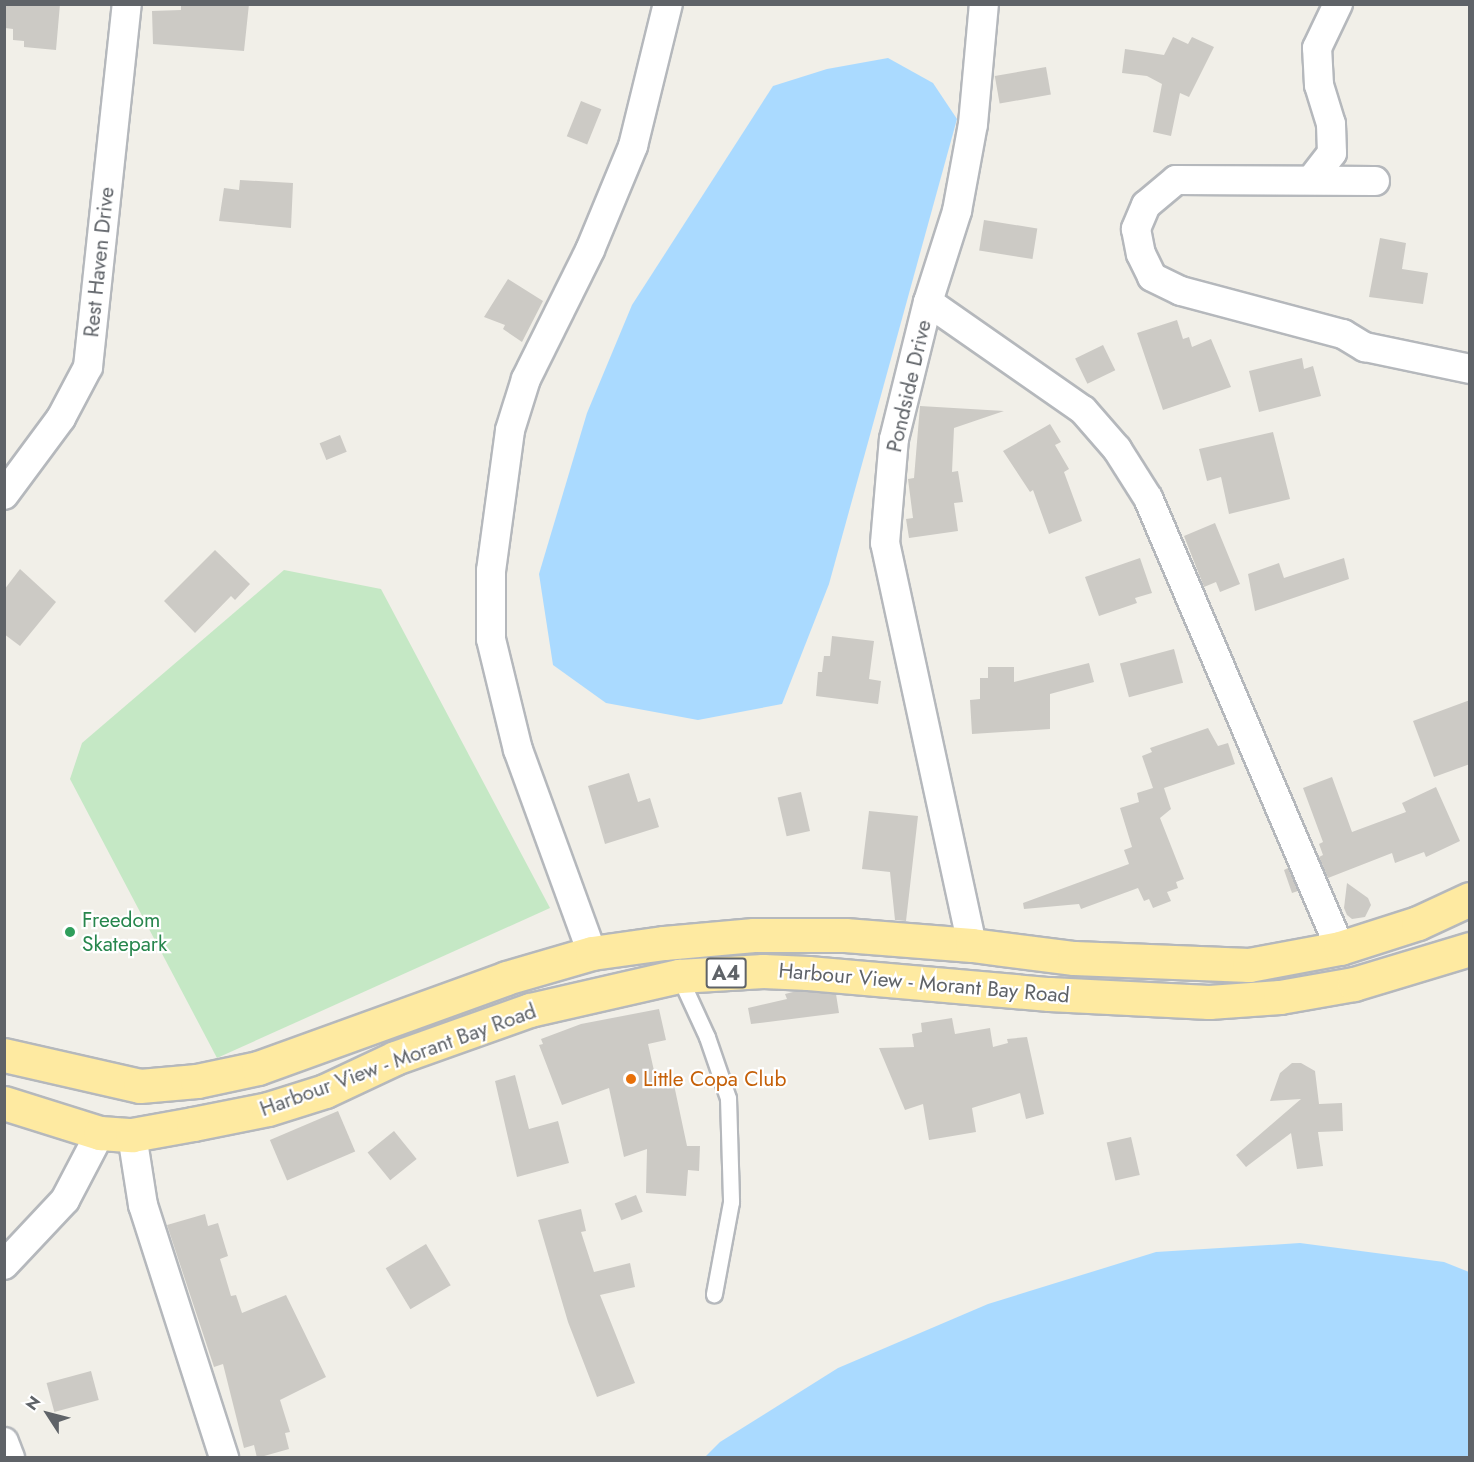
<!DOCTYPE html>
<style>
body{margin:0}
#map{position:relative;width:1474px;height:1462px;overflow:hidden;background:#f1efe8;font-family:Jost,sans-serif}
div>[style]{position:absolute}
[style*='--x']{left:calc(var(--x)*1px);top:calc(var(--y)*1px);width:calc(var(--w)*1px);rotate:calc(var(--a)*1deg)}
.green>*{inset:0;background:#c5e8c5}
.water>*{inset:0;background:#aadaff}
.building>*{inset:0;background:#cccac5;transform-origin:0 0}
.roads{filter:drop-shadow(2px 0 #b5b8bc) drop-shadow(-2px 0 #b5b8bc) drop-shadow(0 2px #b5b8bc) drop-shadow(0 -2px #b5b8bc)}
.service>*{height:15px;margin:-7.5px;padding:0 7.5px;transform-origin:7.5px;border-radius:7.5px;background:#fff}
.minor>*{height:28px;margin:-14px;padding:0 14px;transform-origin:14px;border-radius:14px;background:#fff}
.trunk>*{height:33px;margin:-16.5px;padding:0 16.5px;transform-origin:16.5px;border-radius:16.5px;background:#feeaa1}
.dots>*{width:16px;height:16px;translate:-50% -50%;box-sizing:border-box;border:3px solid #fff;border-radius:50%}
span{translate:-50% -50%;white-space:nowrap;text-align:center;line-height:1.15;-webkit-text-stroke:4.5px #fff;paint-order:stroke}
.shield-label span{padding:2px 4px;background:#fff;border:2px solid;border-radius:4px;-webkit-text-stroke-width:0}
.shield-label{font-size:20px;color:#5f6368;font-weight:700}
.street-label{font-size:21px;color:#5f6368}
.leisure-label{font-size:21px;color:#27864d}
.left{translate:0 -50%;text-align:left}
.food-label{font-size:21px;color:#c56008}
.frame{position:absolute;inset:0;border:6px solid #5f6368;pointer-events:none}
.north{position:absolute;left:18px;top:1384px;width:60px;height:60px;-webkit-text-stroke:4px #fff;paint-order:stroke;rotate:306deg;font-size:16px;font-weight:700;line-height:24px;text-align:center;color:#5f6368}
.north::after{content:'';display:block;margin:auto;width:21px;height:27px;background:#5f6368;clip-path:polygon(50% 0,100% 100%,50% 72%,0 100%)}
</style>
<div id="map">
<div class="green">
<div style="clip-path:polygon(284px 570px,381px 589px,550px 908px,217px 1058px,70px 779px,82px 743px)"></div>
</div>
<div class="water">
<div style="clip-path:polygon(888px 58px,933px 83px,957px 119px,829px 584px,782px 704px,698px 720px,606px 703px,553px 665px,539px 574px,587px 413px,632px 305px,773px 86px,827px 69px)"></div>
<div style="clip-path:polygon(1300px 1243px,1444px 1262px,1469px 1272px,1469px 1457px,705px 1457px,720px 1442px,838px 1368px,988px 1304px,1156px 1252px)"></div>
</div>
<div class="building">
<div style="clip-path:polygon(6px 4px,60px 4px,56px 50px,24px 47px,24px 41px,13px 40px,13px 29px,5px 28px)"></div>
<div style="clip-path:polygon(192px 4px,249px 4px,244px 51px,153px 44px,152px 11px,181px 10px,181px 6px)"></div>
<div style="clip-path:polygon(1173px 37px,1188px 44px,1192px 37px,1214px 47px,1189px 97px,1180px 93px,1171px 136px,1153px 132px,1162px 84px,1147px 76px,1122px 73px,1125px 49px,1164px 55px)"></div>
<div style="left:1046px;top:67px;width:28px;height:52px;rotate:80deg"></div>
<div style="left:581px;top:101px;width:22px;height:38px;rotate:22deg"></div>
<div style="clip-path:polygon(240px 180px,293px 183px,291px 228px,219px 221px,224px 188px,239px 190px)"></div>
<div style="left:984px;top:220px;width:54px;height:31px;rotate:9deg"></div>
<div style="clip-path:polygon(1380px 238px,1406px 243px,1402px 269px,1428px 273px,1423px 304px,1369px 297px)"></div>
<div style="clip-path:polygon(508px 279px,543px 301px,522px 342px,503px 329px,505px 325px,484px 317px)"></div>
<div style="clip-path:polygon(1177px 320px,1183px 339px,1189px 337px,1192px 347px,1211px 339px,1231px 387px,1163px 410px,1137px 333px)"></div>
<div style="left:1103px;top:345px;width:28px;height:31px;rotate:64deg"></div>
<div style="clip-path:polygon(1302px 358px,1304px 369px,1313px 366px,1321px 396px,1259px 412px,1249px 371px)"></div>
<div style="clip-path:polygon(920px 406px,1004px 411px,954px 428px,952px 472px,958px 471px,963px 502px,954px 503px,958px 531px,909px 538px,906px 519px,913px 518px,908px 479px,914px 478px)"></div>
<div style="clip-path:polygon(1050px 424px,1061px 442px,1055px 445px,1069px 469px,1064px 472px,1082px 521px,1049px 534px,1033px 490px,1030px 492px,1003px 451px)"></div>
<div style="clip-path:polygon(1273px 432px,1290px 499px,1229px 514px,1221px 477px,1207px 481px,1199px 449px)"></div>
<div style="left:340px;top:435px;width:18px;height:22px;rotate:68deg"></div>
<div style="clip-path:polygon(1215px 523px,1240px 584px,1220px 592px,1216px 582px,1204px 587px,1184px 536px)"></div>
<div style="clip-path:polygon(215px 550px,250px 584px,235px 600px,231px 596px,195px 633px,164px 601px)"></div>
<div style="clip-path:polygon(1140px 558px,1152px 593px,1135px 598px,1137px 603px,1099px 616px,1085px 577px)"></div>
<div style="clip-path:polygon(1344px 558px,1349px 579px,1255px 611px,1248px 574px,1279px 563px,1284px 578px)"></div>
<div style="clip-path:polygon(20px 569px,56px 602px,20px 646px,4px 634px,4px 590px)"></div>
<div style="clip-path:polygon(832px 636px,874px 641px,869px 679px,881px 681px,878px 704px,816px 696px,818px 672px,822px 672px,824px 656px,830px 656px)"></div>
<div style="left:1174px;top:649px;width:35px;height:56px;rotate:75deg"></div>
<div style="clip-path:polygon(1089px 663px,1094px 682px,1050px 694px,1050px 729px,972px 734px,970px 700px,980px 699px,980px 678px,988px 678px,988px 667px,1014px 667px,1014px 682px)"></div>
<div style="clip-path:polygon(1470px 700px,1470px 764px,1434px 777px,1413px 721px)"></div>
<div style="clip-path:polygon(1208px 728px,1218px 746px,1228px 743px,1235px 764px,1164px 788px,1171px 809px,1160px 818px,1184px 879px,1176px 882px,1178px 888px,1167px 892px,1171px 901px,1153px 908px,1149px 899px,1144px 901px,1138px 888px,1081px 909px,1079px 904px,1024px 909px,1023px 903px,1129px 864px,1124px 850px,1132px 847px,1120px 808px,1139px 802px,1137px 793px,1153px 788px,1142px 756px,1152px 752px,1150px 748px)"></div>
<div style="clip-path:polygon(629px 773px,638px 802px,650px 798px,659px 827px,605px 844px,588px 786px)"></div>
<div style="clip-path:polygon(1332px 777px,1352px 832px,1406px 812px,1402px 803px,1436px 787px,1460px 841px,1426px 857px,1424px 852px,1395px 863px,1392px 853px,1328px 878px,1319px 857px,1323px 855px,1319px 844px,1323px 842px,1303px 788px)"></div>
<div style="left:801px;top:792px;width:40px;height:24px;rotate:77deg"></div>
<div style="clip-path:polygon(869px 811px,918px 816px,906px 921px,895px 920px,890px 872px,862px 869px)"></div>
<div style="clip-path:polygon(1288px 868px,1298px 891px,1292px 893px,1284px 870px)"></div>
<div style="clip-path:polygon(1347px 883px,1368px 898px,1371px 905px,1365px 917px,1352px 919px,1347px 915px,1344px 908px)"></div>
<div style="clip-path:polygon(797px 991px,836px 994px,839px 1013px,751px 1024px,748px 1008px,787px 999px,785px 994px)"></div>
<div style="clip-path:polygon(659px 1009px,666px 1040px,648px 1044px,657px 1084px,673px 1080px,687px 1146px,700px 1146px,699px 1171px,688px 1170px,686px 1196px,646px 1193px,647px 1149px,624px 1157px,609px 1088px,562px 1105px,539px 1045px,543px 1044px,541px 1039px,581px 1024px)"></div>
<div style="clip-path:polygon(952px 1018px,955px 1034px,990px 1028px,993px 1047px,1008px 1043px,1007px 1039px,1027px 1037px,1044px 1114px,1026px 1119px,1020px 1093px,972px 1108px,976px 1132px,929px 1140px,923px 1104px,905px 1110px,879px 1048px,914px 1047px,912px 1034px,922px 1032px,921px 1023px)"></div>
<div style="clip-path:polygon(1292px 1063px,1301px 1063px,1315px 1071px,1319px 1104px,1342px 1103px,1343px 1131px,1318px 1132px,1323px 1166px,1297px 1169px,1291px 1133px,1246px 1167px,1236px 1155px,1301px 1099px,1270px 1101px,1280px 1073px)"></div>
<div style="clip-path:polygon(515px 1075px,529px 1129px,558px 1121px,569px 1163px,517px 1177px,495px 1081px)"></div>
<div style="left:338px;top:1111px;width:44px;height:74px;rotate:67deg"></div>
<div style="left:394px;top:1131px;width:36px;height:34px;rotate:51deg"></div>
<div style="left:1131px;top:1137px;width:39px;height:25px;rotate:77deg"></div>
<div style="left:636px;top:1195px;width:18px;height:23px;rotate:68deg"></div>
<div style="clip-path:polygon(581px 1209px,586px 1231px,581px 1232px,594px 1272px,630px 1263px,635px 1287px,600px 1295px,635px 1383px,597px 1397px,568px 1322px,538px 1220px)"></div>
<div style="clip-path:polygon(205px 1214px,208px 1226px,218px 1223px,228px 1256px,220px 1259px,231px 1296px,236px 1295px,242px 1313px,286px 1295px,326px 1377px,280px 1400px,290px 1432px,285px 1433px,289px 1449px,257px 1458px,254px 1445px,244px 1448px,223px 1364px,214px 1367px,167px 1225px)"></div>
<div style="left:426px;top:1244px;width:48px;height:47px;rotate:59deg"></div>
<div style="left:91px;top:1371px;width:30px;height:46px;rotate:75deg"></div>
</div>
<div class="roads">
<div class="service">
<div style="--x:679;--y:976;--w:67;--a:65.3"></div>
<div style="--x:707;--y:1037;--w:65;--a:71"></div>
<div style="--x:728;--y:1098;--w:104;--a:88.3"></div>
<div style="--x:731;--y:1202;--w:94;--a:100.5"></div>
</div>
<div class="minor">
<div style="--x:1311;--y:180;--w:34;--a:-52"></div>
<div style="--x:1332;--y:153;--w:29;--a:-92"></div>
<div style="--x:1331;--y:124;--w:41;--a:-107.1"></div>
<div style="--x:1319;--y:85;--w:37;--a:-93"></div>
<div style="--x:1317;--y:48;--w:49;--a:-64.5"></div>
<div style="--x:1375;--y:181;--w:199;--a:-179.7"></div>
<div style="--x:1176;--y:180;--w:39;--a:140"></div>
<div style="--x:1146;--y:205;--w:26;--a:113"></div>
<div style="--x:1136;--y:229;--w:25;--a:79"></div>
<div style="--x:1141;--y:254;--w:25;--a:64"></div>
<div style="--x:1152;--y:277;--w:32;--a:26"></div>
<div style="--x:1181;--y:291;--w:168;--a:14.9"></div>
<div style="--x:1343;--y:334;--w:26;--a:31"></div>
<div style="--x:1365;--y:347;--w:107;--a:11.8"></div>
<div style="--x:928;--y:302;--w:189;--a:34.9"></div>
<div style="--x:1083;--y:410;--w:52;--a:48.9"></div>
<div style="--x:1117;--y:449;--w:58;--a:57.7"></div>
<div style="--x:1148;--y:498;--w:489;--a:66.9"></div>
<div style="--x:4;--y:495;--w:96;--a:-53.5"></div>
<div style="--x:61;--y:418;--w:58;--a:-62.1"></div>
<div style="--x:88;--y:367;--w:365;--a:-83.9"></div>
<div style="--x:972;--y:945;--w:411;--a:-102.2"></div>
<div style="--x:885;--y:543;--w:104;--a:-85.1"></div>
<div style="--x:894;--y:439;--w:141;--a:-76.1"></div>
<div style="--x:928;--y:302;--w:96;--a:-72.3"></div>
<div style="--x:957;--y:211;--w:88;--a:-79.6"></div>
<div style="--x:973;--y:124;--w:121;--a:-84.8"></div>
<div style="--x:592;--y:953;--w:216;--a:-110"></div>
<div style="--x:518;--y:750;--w:114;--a:-103.7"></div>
<div style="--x:491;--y:639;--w:68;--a:-90"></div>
<div style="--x:491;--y:571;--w:142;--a:-82.3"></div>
<div style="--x:510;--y:430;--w:53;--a:-72.6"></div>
<div style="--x:526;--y:379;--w:144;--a:-63.6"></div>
<div style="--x:590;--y:250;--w:113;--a:-67.5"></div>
<div style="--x:633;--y:146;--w:146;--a:-76.2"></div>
<div style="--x:132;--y:1135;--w:71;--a:81.1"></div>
<div style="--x:143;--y:1205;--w:266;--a:72.2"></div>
<div style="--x:4;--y:1265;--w:89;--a:-46.8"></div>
<div style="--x:65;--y:1200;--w:76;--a:-62.4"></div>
<div style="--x:4;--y:1442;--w:17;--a:69"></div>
</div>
<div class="trunk">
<div style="--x:4;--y:1055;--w:139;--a:12.8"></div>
<div style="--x:140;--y:1086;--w:57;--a:-5"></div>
<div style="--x:197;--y:1081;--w:62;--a:-12"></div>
<div style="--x:258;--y:1068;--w:264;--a:-19.9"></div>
<div style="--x:506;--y:978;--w:90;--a:-16.2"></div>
<div style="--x:592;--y:953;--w:73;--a:-7.9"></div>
<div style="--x:664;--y:943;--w:90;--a:-5.1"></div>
<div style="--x:754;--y:935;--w:91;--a:0"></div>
<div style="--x:845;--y:935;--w:127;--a:4.5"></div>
<div style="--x:972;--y:945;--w:103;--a:7.3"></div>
<div style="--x:1074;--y:958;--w:175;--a:2.3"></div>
<div style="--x:1249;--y:965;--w:93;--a:-10.6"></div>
<div style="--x:1340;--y:948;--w:82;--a:-17.8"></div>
<div style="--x:1418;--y:923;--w:57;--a:-24.8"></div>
<div style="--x:4;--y:1103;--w:101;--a:17.4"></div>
<div style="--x:100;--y:1133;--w:32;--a:4"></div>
<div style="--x:132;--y:1135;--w:62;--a:-10.2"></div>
<div style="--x:193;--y:1124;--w:76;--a:-11.3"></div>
<div style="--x:268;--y:1109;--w:60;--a:-17.5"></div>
<div style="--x:325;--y:1091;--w:77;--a:-25.2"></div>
<div style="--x:395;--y:1058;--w:143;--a:-19.6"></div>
<div style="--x:530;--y:1010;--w:153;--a:-12.9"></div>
<div style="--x:679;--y:976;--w:84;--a:-3.4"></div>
<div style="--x:763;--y:971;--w:45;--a:2.5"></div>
<div style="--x:808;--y:973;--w:242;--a:5"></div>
<div style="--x:1049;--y:994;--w:160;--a:2.9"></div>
<div style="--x:1209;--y:1002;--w:71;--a:-4"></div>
<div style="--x:1280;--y:997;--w:75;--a:-10"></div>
<div style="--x:1354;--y:984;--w:121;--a:-16.8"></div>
</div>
</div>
<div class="dots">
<div style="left:70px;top:932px;background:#2e9e5b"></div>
<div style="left:631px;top:1079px;background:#e8710a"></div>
</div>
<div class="shield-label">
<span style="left:726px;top:973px">A4</span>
</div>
<div class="street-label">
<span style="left:99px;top:262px;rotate:-84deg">Rest Haven Drive</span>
<span style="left:909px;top:386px;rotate:-77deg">Pondside Drive</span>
<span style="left:924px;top:983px;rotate:5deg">Harbour View - Morant Bay Road</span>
<span style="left:398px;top:1060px;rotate:-20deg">Harbour View - Morant Bay Road</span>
</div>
<div class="leisure-label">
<span class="left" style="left:82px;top:932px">Freedom<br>Skatepark</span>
</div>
<div class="food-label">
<span class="left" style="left:643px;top:1079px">Little Copa Club</span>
</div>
<div class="frame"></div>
<div class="north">N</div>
</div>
